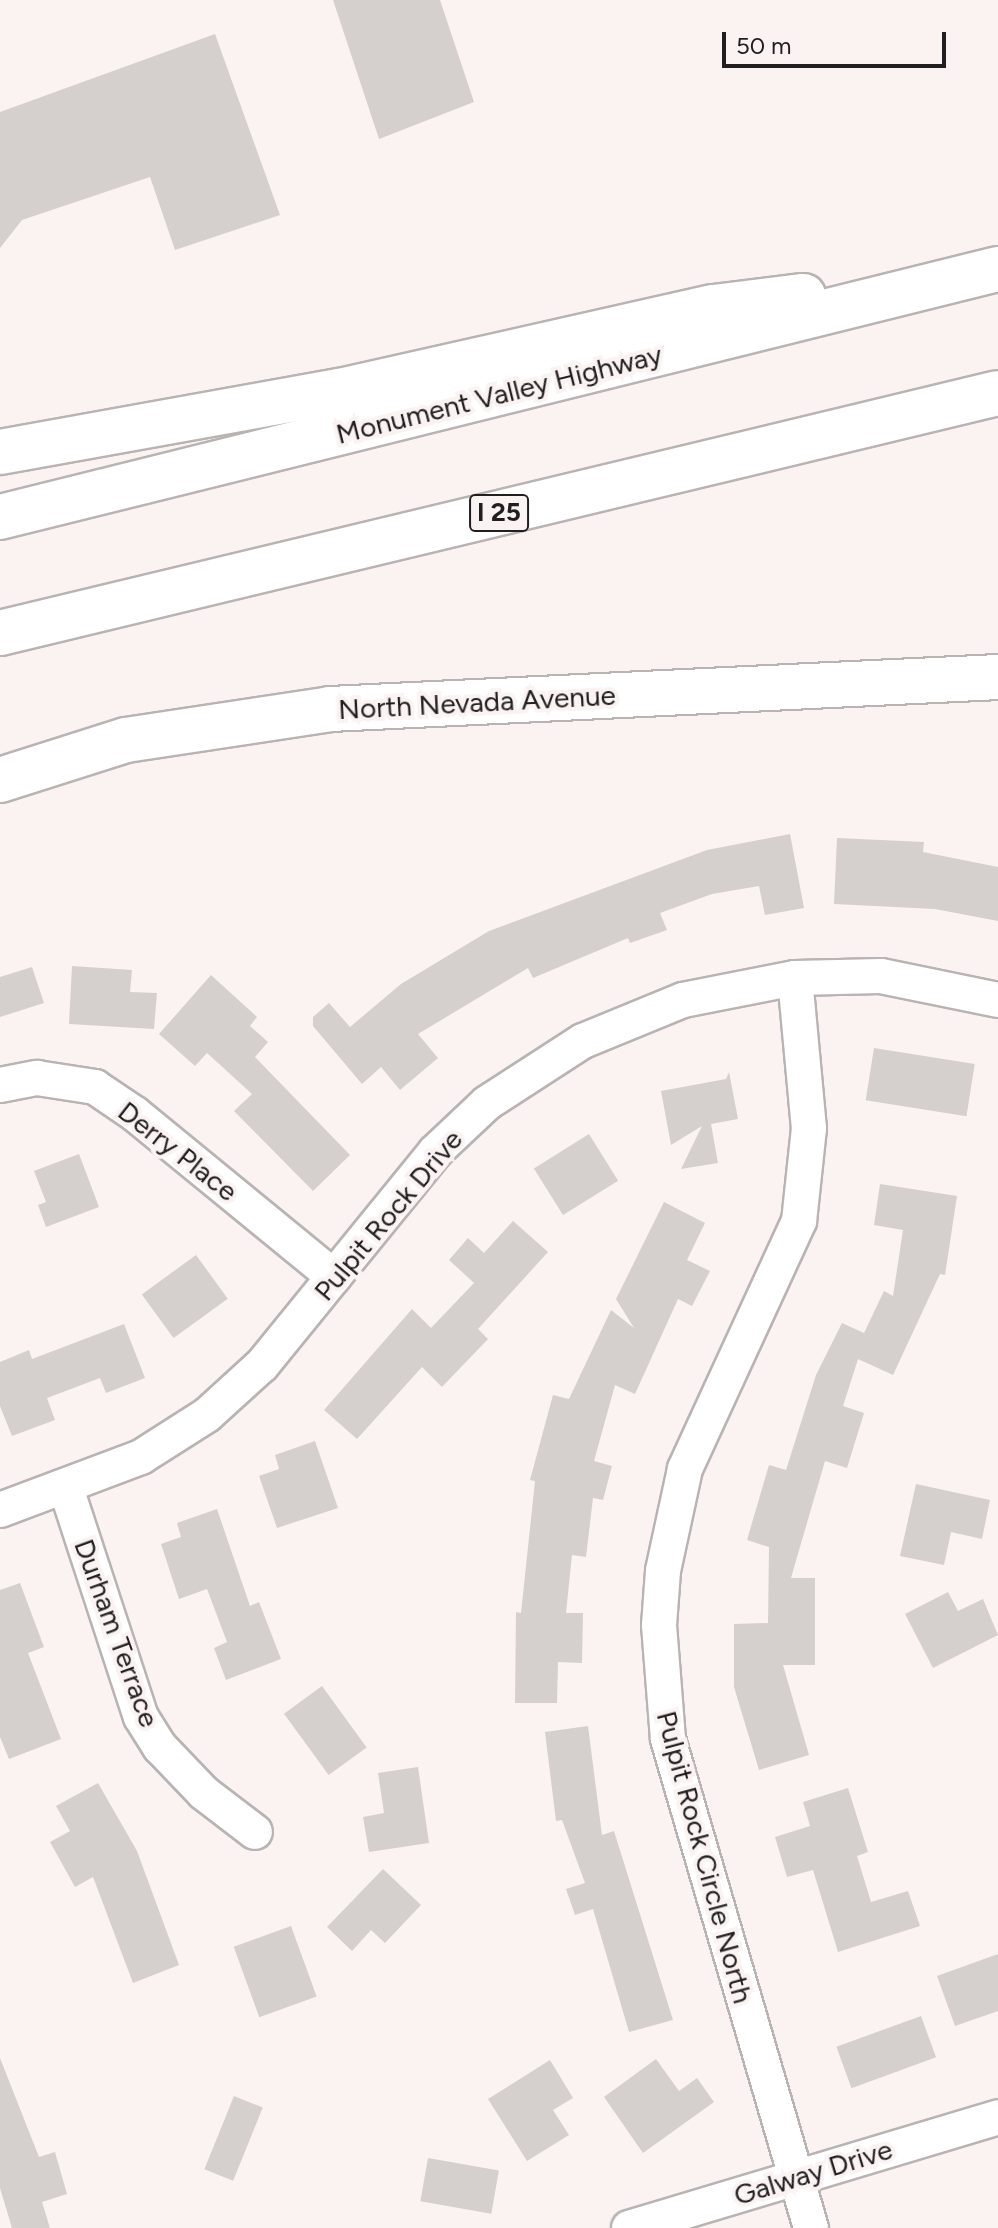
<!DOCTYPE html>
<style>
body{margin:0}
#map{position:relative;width:998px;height:2228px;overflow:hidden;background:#faf3f2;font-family:Figtree,sans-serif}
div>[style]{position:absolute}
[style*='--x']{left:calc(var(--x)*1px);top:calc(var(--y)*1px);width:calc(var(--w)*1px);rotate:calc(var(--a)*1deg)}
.building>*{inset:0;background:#d5cfce;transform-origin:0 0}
.roads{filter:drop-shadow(2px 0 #b9b3b2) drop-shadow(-2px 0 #b9b3b2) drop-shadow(0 2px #b9b3b2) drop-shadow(0 -2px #b9b3b2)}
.minor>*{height:34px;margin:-17px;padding:0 17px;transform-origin:17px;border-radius:17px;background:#fff}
.major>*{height:44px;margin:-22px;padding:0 22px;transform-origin:22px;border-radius:22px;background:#fff}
.highway>*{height:44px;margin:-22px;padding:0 22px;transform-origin:22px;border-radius:22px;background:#fff}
span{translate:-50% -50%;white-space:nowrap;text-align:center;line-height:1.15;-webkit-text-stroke:8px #faf3f2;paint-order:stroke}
.shield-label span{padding:2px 6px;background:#faf3f2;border:2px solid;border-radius:6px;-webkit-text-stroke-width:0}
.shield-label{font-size:26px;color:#201e1e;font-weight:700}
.street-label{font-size:28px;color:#201e1e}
.scale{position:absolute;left:722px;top:32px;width:224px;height:36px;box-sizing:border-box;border:4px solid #201e1e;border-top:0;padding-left:10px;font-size:24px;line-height:28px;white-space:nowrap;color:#201e1e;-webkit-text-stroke:6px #faf3f2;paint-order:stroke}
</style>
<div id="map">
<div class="building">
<div style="clip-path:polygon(333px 0,440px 0,474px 102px,379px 139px)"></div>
<div style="clip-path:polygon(215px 34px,280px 215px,175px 250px,150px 177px,22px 220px,0 248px,0 112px)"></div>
<div style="clip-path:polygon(790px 834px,804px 908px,765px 915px,759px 886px,712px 894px,660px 913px,667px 930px,630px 943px,628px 938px,533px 978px,528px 968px,418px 1034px,438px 1058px,400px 1090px,381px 1067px,362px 1084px,313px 1026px,313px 1017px,329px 1003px,350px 1027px,401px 984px,489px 931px,707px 850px)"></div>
<div style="clip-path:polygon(837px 838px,924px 842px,923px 852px,998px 867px,998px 921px,935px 909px,834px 904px)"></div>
<div style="clip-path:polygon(72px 966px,132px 970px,130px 992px,157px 993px,154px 1029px,69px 1024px)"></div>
<div style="clip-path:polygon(32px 967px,44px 1003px,0 1017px,0 977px)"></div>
<div style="clip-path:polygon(211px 975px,257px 1017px,250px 1026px,268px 1042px,255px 1057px,350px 1155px,313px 1191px,234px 1111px,252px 1094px,207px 1053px,195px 1066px,159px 1034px)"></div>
<div style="left:874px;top:1048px;width:102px;height:53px;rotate:9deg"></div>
<div style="clip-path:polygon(729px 1072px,738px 1119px,711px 1124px,718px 1163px,681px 1169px,702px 1126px,671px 1145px,661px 1091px,726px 1079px)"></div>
<div style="left:589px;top:1134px;width:55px;height:65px;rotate:58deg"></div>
<div style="clip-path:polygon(79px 1154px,99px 1207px,46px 1227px,38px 1205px,46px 1202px,34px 1171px)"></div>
<div style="clip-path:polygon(880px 1184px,957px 1196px,945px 1275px,940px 1274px,893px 1375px,858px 1359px,843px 1406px,864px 1413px,847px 1468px,825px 1461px,791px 1578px,815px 1578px,815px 1665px,783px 1665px,809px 1755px,759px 1770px,734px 1687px,734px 1624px,768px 1623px,769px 1547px,747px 1540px,769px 1465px,786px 1470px,816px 1375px,842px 1323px,864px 1333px,884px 1291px,893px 1296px,903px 1230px,874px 1225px)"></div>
<div style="clip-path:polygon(664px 1202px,705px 1223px,687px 1260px,710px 1271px,692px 1306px,678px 1299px,635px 1394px,615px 1385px,594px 1461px,612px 1466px,603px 1500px,593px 1498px,586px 1557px,572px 1555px,566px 1613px,583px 1613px,582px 1663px,558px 1662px,557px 1703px,515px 1703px,516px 1612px,521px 1613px,535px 1481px,530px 1480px,553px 1395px,569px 1399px,611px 1310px,634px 1328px,616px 1299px)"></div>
<div style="clip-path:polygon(513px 1221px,548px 1252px,478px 1329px,488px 1339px,442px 1387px,422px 1367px,357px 1439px,324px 1410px,412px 1309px,431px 1328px,474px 1283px,449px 1260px,468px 1238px,484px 1253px)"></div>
<div style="left:196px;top:1255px;width:54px;height:67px;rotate:54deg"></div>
<div style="clip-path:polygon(124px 1324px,145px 1378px,106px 1393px,100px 1378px,47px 1398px,55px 1420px,12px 1436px,0 1406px,0 1362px,29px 1350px,32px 1359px)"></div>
<div style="clip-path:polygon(315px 1441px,338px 1508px,277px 1528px,259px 1476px,279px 1469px,275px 1455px)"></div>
<div style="clip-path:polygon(916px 1484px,990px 1500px,982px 1539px,951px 1532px,944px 1565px,900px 1556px)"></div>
<div style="clip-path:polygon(217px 1509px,250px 1606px,259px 1602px,281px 1659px,226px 1680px,214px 1648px,227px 1642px,207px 1589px,179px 1599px,161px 1544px,181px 1537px,177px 1523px)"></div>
<div style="clip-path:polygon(20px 1583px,44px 1647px,28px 1653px,61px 1739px,9px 1759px,0 1737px,0 1590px)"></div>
<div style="clip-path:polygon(948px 1592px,958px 1611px,983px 1599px,998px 1635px,933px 1668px,905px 1614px)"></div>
<div style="left:322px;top:1686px;width:76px;height:47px;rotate:54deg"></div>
<div style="clip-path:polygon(588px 1726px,602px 1835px,614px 1831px,673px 2020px,629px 2032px,593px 1909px,575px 1915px,566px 1889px,585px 1883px,562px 1820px,556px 1821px,545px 1732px)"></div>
<div style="clip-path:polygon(418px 1767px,429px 1843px,369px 1852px,363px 1817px,384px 1813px,378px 1773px)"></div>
<div style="clip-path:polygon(98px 1783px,137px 1851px,179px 1965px,133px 1983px,93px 1877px,75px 1887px,50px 1842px,70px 1831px,56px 1806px)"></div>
<div style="clip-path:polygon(848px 1788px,868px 1852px,857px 1856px,871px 1902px,908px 1891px,920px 1926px,838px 1952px,813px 1870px,787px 1877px,775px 1837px,810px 1826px,803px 1802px)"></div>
<div style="clip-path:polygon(383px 1869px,421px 1905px,385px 1943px,371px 1930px,352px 1951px,327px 1927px)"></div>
<div style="left:291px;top:1926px;width:75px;height:61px;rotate:70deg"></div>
<div style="clip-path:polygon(998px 1954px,998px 2011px,955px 2026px,937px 1976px)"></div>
<div style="left:921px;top:2016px;width:44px;height:90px;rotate:70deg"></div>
<div style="clip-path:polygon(0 2058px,39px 2157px,55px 2152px,67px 2194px,42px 2202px,50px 2228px,12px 2228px,0 2188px)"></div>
<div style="clip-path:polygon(656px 2059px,679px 2091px,697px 2078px,714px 2102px,643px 2153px,604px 2097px)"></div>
<div style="clip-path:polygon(550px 2060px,573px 2098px,553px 2110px,569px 2135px,527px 2161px,488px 2099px)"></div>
<div style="left:234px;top:2096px;width:31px;height:79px;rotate:22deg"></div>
<div style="left:428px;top:2158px;width:72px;height:44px;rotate:10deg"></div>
</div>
<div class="roads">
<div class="minor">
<div style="--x:795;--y:978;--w:151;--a:84.7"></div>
<div style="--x:809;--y:1128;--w:94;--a:96.1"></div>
<div style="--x:799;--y:1221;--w:273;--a:114.7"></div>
<div style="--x:685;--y:1469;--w:104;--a:102.2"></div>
<div style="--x:663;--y:1571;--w:54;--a:94.2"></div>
<div style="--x:659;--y:1625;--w:114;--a:85.5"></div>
<div style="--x:668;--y:1739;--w:509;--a:73.7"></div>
<div style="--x:0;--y:1085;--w:38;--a:-11"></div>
<div style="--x:37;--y:1078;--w:59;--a:8.8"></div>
<div style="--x:95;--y:1087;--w:48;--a:34"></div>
<div style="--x:135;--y:1114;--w:257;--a:39.3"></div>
<div style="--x:66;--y:1488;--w:241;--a:71.9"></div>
<div style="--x:141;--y:1717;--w:36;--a:58"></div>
<div style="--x:160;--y:1747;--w:64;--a:46.3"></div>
<div style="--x:204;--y:1793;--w:64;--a:37.4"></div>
<div style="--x:0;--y:1510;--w:151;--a:-20.6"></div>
<div style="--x:141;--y:1457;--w:78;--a:-32.5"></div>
<div style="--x:207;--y:1415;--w:74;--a:-42.3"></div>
<div style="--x:262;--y:1365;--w:274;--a:-50.9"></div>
<div style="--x:435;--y:1152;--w:71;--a:-43.3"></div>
<div style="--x:487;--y:1103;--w:114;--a:-32.9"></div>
<div style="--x:583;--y:1041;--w:108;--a:-22.3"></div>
<div style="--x:683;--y:1000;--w:114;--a:-11.1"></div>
<div style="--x:795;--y:978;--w:86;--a:-1.3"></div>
<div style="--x:881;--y:976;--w:119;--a:11.6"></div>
<div style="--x:629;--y:2228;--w:385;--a:-16.7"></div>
</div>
<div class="major">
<div style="--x:0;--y:780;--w:132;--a:-17.6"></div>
<div style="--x:126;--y:740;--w:206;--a:-8.6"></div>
<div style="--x:330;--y:709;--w:669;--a:-2.74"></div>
</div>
<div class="highway">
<div style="--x:0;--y:452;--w:345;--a:-10.2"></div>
<div style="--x:340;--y:391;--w:382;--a:-12.7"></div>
<div style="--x:713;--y:307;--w:91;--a:-7"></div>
<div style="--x:0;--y:517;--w:1028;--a:-13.96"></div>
<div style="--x:0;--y:633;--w:1026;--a:-13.52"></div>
</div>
</div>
<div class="shield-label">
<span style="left:499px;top:513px">I 25</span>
</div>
<div class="street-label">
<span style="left:499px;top:394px;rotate:-14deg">Monument Valley Highway</span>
<span style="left:477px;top:702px;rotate:-3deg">North Nevada Avenue</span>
<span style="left:178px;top:1151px;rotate:38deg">Derry Place</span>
<span style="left:388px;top:1215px;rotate:-50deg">Pulpit Rock Drive</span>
<span style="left:117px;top:1633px;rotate:70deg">Durham Terrace</span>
<span style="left:705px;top:1857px;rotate:75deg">Pulpit Rock Circle North</span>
<span style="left:813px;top:2172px;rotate:-17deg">Galway Drive</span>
</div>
<div class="scale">50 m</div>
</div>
